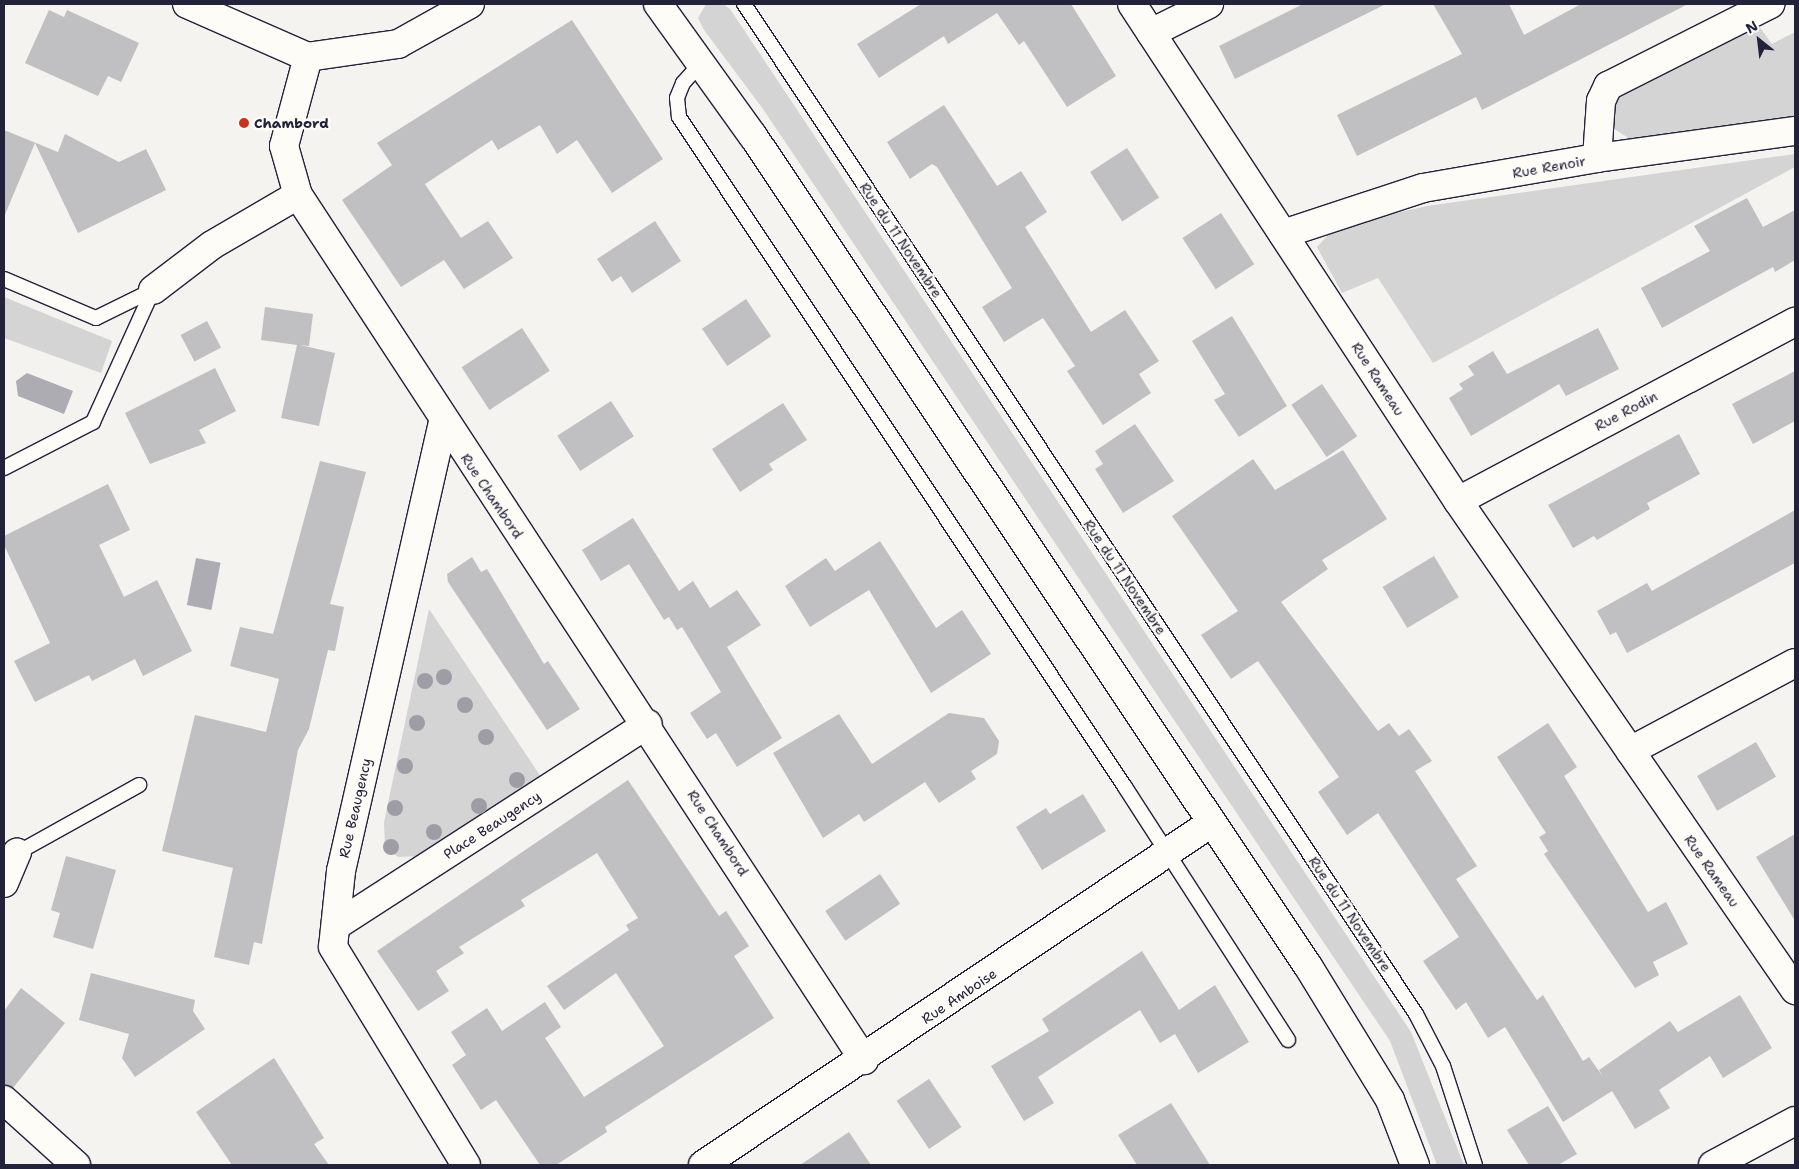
<!DOCTYPE html>
<style>
body{margin:0}
#map{position:relative;width:1799px;height:1169px;overflow:hidden;background:#f4f3ef;font-family:"Shantell Sans",sans-serif}
div>[style]{position:absolute}
[style*='--x']{left:calc(var(--x)*1px);top:calc(var(--y)*1px);width:calc(var(--w)*1px);rotate:calc(var(--a)*1deg)}
.green>*{inset:0;background:#d5d4d5}
.water>*{inset:0;background:#acacb2;transform-origin:0 0}
.building>*{inset:0;background:#c0bfc2;transform-origin:0 0}
.roads{filter:drop-shadow(1px 0 #22223b) drop-shadow(-1px 0 #22223b) drop-shadow(0 1px #22223b) drop-shadow(0 -1px #22223b)}
.lane>*{height:14px;margin:-7px;padding:0 7px;transform-origin:7px;border-radius:7px;background:#fdfcf7}
.street>*{height:28px;margin:-14px;padding:0 14px;transform-origin:14px;border-radius:14px;background:#fdfcf7}
.secondary>*{height:28px;margin:-14px;padding:0 14px;transform-origin:14px;border-radius:14px;background:#fdfcf7}
.trees>*{width:16px;height:16px;margin:-8px;border-radius:50%;background:#9e9da5}
.dots>*{width:14px;height:14px;translate:-50% -50%;box-sizing:border-box;border:2px solid #fdfcf7;border-radius:50%}
span{translate:-50% -50%;white-space:nowrap;text-align:center;line-height:1.15;-webkit-text-stroke:5px #fdfcf7;paint-order:stroke}
.poi-label{font-size:14px;color:#22223b;font-weight:700}
.left{translate:0 -50%;text-align:left}
.street-label{font-size:14px;color:#22223b}
.frame{position:absolute;inset:0;border:5px solid #22223b;pointer-events:none}
.north{position:absolute;left:1734px;top:15px;width:50px;height:50px;-webkit-text-stroke:4px #fdfcf7;paint-order:stroke;rotate:331deg;font-size:14px;font-weight:700;line-height:20px;text-align:center;color:#22223b}
.north::after{content:'';display:block;margin:auto;width:18px;height:22px;background:#22223b;clip-path:polygon(50% 0,100% 100%,50% 72%,0 100%)}
</style>
<div id="map">
<div class="green">
<div style="clip-path:polygon(706px 4px,723px 4px,730px 9px,1411px 1032px,1464px 1165px,1437px 1165px,1390px 1041px,763px 109px,704px 30px,698px 18px)"></div>
<div style="clip-path:polygon(1758px 25px,1772px 44px,1795px 32px,1795px 119px,1632px 140px,1614px 129px,1612px 108px,1625px 90px)"></div>
<div style="clip-path:polygon(1795px 154px,1795px 167px,1433px 363px,1378px 278px,1342px 293px,1317px 247px,1329px 234px,1370px 219px,1427px 206px)"></div>
<div style="clip-path:polygon(4px 297px,112px 341px,101px 373px,4px 338px)"></div>
<div style="clip-path:polygon(429px 609px,543px 780px,422px 856px,398px 857px,385px 847px,384px 822px)"></div>
</div>
<div class="water">
<div style="clip-path:polygon(27px 373px,73px 391px,64px 414px,18px 396px,16px 381px)"></div>
<div style="left:196px;top:558px;width:25px;height:48px;rotate:11deg"></div>
</div>
<div class="building">
<div style="clip-path:polygon(921px 4px,1071px 4px,1116px 76px,1067px 107px,1024px 41px,1019px 45px,997px 13px,948px 44px,944px 36px,879px 78px,857px 44px)"></div>
<div style="clip-path:polygon(1303px 4px,1386px 4px,1235px 79px,1219px 46px)"></div>
<div style="clip-path:polygon(1433px 4px,1509px 4px,1524px 35px,1581px 4px,1688px 4px,1482px 110px,1476px 97px,1357px 156px,1337px 115px,1462px 54px)"></div>
<div style="clip-path:polygon(49px 10px,64px 17px,67px 10px,139px 43px,121px 82px,108px 76px,98px 96px,25px 63px)"></div>
<div style="clip-path:polygon(572px 20px,663px 159px,612px 193px,577px 140px,557px 154px,540px 125px,498px 150px,492px 140px,425px 184px,461px 238px,488px 221px,513px 258px,464px 289px,444px 260px,401px 287px,342px 200px,392px 165px,377px 143px)"></div>
<div style="clip-path:polygon(944px 105px,997px 186px,1021px 171px,1047px 212px,1025px 227px,1091px 332px,1125px 310px,1159px 361px,1139px 374px,1151px 393px,1103px 425px,1067px 371px,1075px 366px,1043px 318px,1004px 342px,982px 307px,1012px 288px,937px 167px,932px 164px,910px 179px,887px 142px)"></div>
<div style="clip-path:polygon(4px 130px,58px 152px,65px 134px,119px 162px,146px 149px,166px 190px,78px 233px,35px 143px,4px 217px)"></div>
<div style="left:1127px;top:148px;width:59px;height:44px;rotate:57deg"></div>
<div style="clip-path:polygon(1747px 198px,1763px 227px,1795px 210px,1795px 260px,1775px 272px,1773px 267px,1662px 328px,1641px 288px,1710px 251px,1694px 226px)"></div>
<div style="left:1221px;top:213px;width:61px;height:46px;rotate:57deg"></div>
<div style="clip-path:polygon(655px 221px,681px 261px,632px 293px,621px 276px,612px 282px,597px 259px)"></div>
<div style="left:746px;top:299px;width:45px;height:53px;rotate:56deg"></div>
<div style="clip-path:polygon(265px 307px,313px 314px,309px 346px,300px 345px,335px 353px,319px 426px,281px 418px,297px 345px,261px 340px)"></div>
<div style="clip-path:polygon(1232px 316px,1287px 406px,1239px 437px,1214px 400px,1225px 394px,1192px 341px)"></div>
<div style="left:207px;top:321px;width:30px;height:30px;rotate:62deg"></div>
<div style="left:522px;top:328px;width:51px;height:72px;rotate:57deg"></div>
<div style="clip-path:polygon(1598px 328px,1619px 369px,1566px 396px,1559px 384px,1471px 436px,1449px 398px,1463px 389px,1459px 384px,1474px 375px,1468px 366px,1493px 351px,1507px 374px)"></div>
<div style="clip-path:polygon(215px 368px,236px 411px,199px 430px,206px 443px,150px 464px,125px 413px)"></div>
<div style="clip-path:polygon(1795px 371px,1795px 421px,1753px 444px,1732px 404px)"></div>
<div style="left:1322px;top:384px;width:63px;height:37px;rotate:56deg"></div>
<div style="left:611px;top:401px;width:42px;height:64px;rotate:57deg"></div>
<div style="clip-path:polygon(783px 403px,807px 440px,769px 464px,773px 470px,740px 492px,712px 449px)"></div>
<div style="clip-path:polygon(1135px 424px,1174px 481px,1123px 513px,1095px 469px,1103px 464px,1095px 451px)"></div>
<div style="clip-path:polygon(1679px 434px,1700px 474px,1647px 503px,1650px 509px,1597px 540px,1594px 536px,1573px 548px,1548px 505px)"></div>
<div style="clip-path:polygon(1343px 450px,1387px 519px,1322px 560px,1328px 569px,1281px 602px,1378px 731px,1389px 723px,1399px 736px,1409px 729px,1432px 761px,1415px 771px,1477px 866px,1456px 879px,1537px 1000px,1543px 995px,1583px 1061px,1589px 1057px,1603px 1077px,1599px 1070px,1670px 1021px,1678px 1032px,1740px 995px,1772px 1048px,1723px 1078px,1710px 1056px,1659px 1090px,1670px 1108px,1635px 1129px,1612px 1091px,1563px 1122px,1505px 1027px,1488px 1038px,1466px 1002px,1456px 1010px,1423px 961px,1459px 937px,1378px 813px,1347px 835px,1318px 792px,1339px 777px,1258px 661px,1231px 679px,1201px 635px,1238px 611px,1172px 516px,1253px 459px,1275px 490px)"></div>
<div style="clip-path:polygon(320px 461px,366px 472px,330px 604px,344px 607px,335px 651px,328px 650px,309px 729px,298px 750px,262px 944px,254px 942px,249px 965px,214px 957px,233px 868px,162px 851px,195px 715px,266px 732px,279px 679px,230px 666px,240px 627px,273px 634px)"></div>
<div style="clip-path:polygon(108px 484px,130px 530px,99px 545px,124px 597px,157px 580px,192px 651px,143px 676px,135px 659px,92px 681px,89px 675px,35px 702px,14px 661px,50px 643px,4px 545px,4px 536px)"></div>
<div style="clip-path:polygon(1795px 510px,1795px 563px,1627px 653px,1616px 632px,1610px 635px,1597px 611px,1647px 583px,1652px 591px)"></div>
<div style="clip-path:polygon(633px 518px,679px 591px,693px 581px,710px 608px,737px 590px,761px 625px,727px 647px,782px 738px,737px 767px,716px 733px,707px 739px,690px 713px,721px 692px,682px 627px,677px 630px,669px 617px,664px 620px,629px 564px,601px 581px,582px 550px)"></div>
<div style="clip-path:polygon(880px 541px,936px 628px,962px 610px,991px 654px,931px 693px,869px 590px,810px 627px,785px 586px,826px 558px,835px 571px)"></div>
<div style="left:1434px;top:556px;width:48px;height:60px;rotate:59deg"></div>
<div style="clip-path:polygon(472px 557px,481px 572px,487px 569px,544px 664px,548px 661px,580px 709px,547px 730px,448px 582px,447px 574px)"></div>
<div style="clip-path:polygon(949px 713px,984px 718px,999px 741px,997px 754px,971px 771px,976px 779px,939px 803px,925px 782px,864px 822px,859px 814px,823px 838px,773px 753px,839px 714px,872px 764px)"></div>
<div style="clip-path:polygon(1548px 723px,1577px 767px,1564px 776px,1648px 912px,1666px 902px,1688px 944px,1653px 962px,1659px 975px,1635px 988px,1544px 854px,1548px 851px,1539px 837px,1546px 833px,1497px 757px)"></div>
<div style="left:1756px;top:742px;width:40px;height:68px;rotate:60deg"></div>
<div style="clip-path:polygon(628px 780px,719px 916px,726px 911px,749px 946px,734px 956px,774px 1018px,605px 1127px,607px 1132px,556px 1165px,540px 1165px,496px 1100px,481px 1110px,452px 1065px,466px 1055px,451px 1032px,487px 1008px,502px 1031px,545px 1002px,561px 1027px,545px 1038px,584px 1097px,664px 1046px,616px 973px,564px 1010px,547px 986px,629px 930px,626px 925px,638px 918px,597px 853px,521px 900px,525px 906px,459px 947px,464px 953px,436px 971px,449px 991px,418px 1011px,377px 951px)"></div>
<div style="clip-path:polygon(1083px 794px,1106px 831px,1042px 870px,1016px 827px,1046px 808px,1050px 814px)"></div>
<div style="clip-path:polygon(1795px 834px,1795px 921px,1756px 857px)"></div>
<div style="clip-path:polygon(66px 856px,116px 870px,93px 949px,53px 937px,60px 913px,51px 910px)"></div>
<div style="left:880px;top:874px;width:36px;height:66px;rotate:56deg"></div>
<div style="clip-path:polygon(1142px 951px,1179px 1010px,1215px 985px,1249px 1042px,1198px 1073px,1175px 1034px,1160px 1043px,1140px 1010px,1038px 1077px,1054px 1103px,1024px 1121px,991px 1066px,1049px 1031px,1042px 1019px)"></div>
<div style="clip-path:polygon(91px 973px,195px 1000px,193px 1011px,205px 1029px,135px 1077px,122px 1058px,129px 1034px,79px 1020px)"></div>
<div style="clip-path:polygon(21px 988px,65px 1023px,13px 1088px,4px 1085px,4px 1011px)"></div>
<div style="clip-path:polygon(274px 1058px,324px 1138px,314px 1144px,329px 1165px,232px 1165px,196px 1112px)"></div>
<div style="left:929px;top:1079px;width:58px;height:39px;rotate:56deg"></div>
<div style="clip-path:polygon(1171px 1103px,1210px 1165px,1137px 1165px,1118px 1135px)"></div>
<div style="clip-path:polygon(1548px 1106px,1577px 1154px,1558px 1165px,1529px 1165px,1507px 1130px)"></div>
<div style="clip-path:polygon(849px 1132px,871px 1165px,800px 1165px)"></div>
</div>
<div class="roads">
<div class="lane">
<div style="--x:744;--y:4;--w:1213;--a:56.36"></div>
<div style="--x:1416;--y:1014;--w:59;--a:62.6"></div>
<div style="--x:1443;--y:1066;--w:104;--a:72.1"></div>
<div style="--x:701;--y:63;--w:27;--a:132"></div>
<div style="--x:683;--y:83;--w:16;--a:112"></div>
<div style="--x:677;--y:98;--w:19;--a:84"></div>
<div style="--x:679;--y:117;--w:805;--a:56.35"></div>
<div style="--x:1125;--y:787;--w:301;--a:57.2"></div>
<div style="--x:4;--y:279;--w:100;--a:23"></div>
<div style="--x:96;--y:318;--w:64;--a:-26.2"></div>
<div style="--x:4;--y:468;--w:100;--a:-27.3"></div>
<div style="--x:93;--y:422;--w:145;--a:-65.6"></div>
<div style="--x:17;--y:853;--w:140;--a:-29.1"></div>
</div>
<div class="street">
<div style="--x:187;--y:4;--w:132;--a:23.7"></div>
<div style="--x:470;--y:4;--w:82;--a:150.9"></div>
<div style="--x:398;--y:44;--w:91;--a:171.8"></div>
<div style="--x:308;--y:57;--w:92;--a:105.1"></div>
<div style="--x:284;--y:146;--w:51;--a:74.1"></div>
<div style="--x:298;--y:195;--w:1034;--a:56.8"></div>
<div style="--x:1132;--y:4;--w:594;--a:56.74"></div>
<div style="--x:1458;--y:501;--w:594;--a:55.43"></div>
<div style="--x:1151;--y:33;--w:65;--a:-26.6"></div>
<div style="--x:1597;--y:158;--w:200;--a:-7.8"></div>
<div style="--x:1283;--y:234;--w:147;--a:-18.2"></div>
<div style="--x:1423;--y:188;--w:177;--a:-9.8"></div>
<div style="--x:1597;--y:158;--w:57;--a:-86"></div>
<div style="--x:1601;--y:101;--w:17;--a:-65"></div>
<div style="--x:1608;--y:86;--w:182;--a:-26.8"></div>
<div style="--x:153;--y:290;--w:74;--a:-37.3"></div>
<div style="--x:212;--y:245;--w:99;--a:-30.2"></div>
<div style="--x:443;--y:422;--w:460;--a:102.8"></div>
<div style="--x:341;--y:871;--w:76;--a:96"></div>
<div style="--x:333;--y:947;--w:255;--a:58.6"></div>
<div style="--x:1458;--y:501;--w:382;--a:-28"></div>
<div style="--x:1630;--y:751;--w:187;--a:-28.1"></div>
<div style="--x:4;--y:883;--w:33;--a:-67"></div>
<div style="--x:337;--y:925;--w:370;--a:-32.9"></div>
<div style="--x:4;--y:1100;--w:97;--a:42.1"></div>
<div style="--x:703;--y:1165;--w:612;--a:-33.95"></div>
<div style="--x:1713;--y:1165;--w:93;--a:-28.2"></div>
</div>
<div class="secondary">
<div style="--x:658;--y:4;--w:163;--a:54.3"></div>
<div style="--x:753;--y:136;--w:998;--a:56.23"></div>
<div style="--x:1308;--y:966;--w:157;--a:58.5"></div>
<div style="--x:1390;--y:1100;--w:70;--a:69"></div>
</div>
</div>
<div class="trees">
<div style="left:444px;top:677px"></div>
<div style="left:425px;top:681px"></div>
<div style="left:465px;top:705px"></div>
<div style="left:417px;top:723px"></div>
<div style="left:486px;top:737px"></div>
<div style="left:405px;top:766px"></div>
<div style="left:517px;top:780px"></div>
<div style="left:479px;top:806px"></div>
<div style="left:395px;top:808px"></div>
<div style="left:434px;top:832px"></div>
<div style="left:391px;top:847px"></div>
</div>
<div class="dots">
<div style="left:244px;top:123px;background:#c8321e"></div>
</div>
<div class="poi-label">
<span class="left" style="left:254px;top:123px">Chambord</span>
</div>
<div class="street-label">
<span style="left:1549px;top:167px;rotate:-10deg">Rue Renoir</span>
<span style="left:901px;top:240px;rotate:56deg">Rue du 11 Novembre</span>
<span style="left:1378px;top:379px;rotate:57deg">Rue Rameau</span>
<span style="left:1626px;top:411px;rotate:-28deg">Rue Rodin</span>
<span style="left:492px;top:496px;rotate:56deg">Rue Chambord</span>
<span style="left:1125px;top:577px;rotate:56deg">Rue du 11 Novembre</span>
<span style="left:355px;top:808px;rotate:-77deg">Rue Beaugency</span>
<span style="left:492px;top:825px;rotate:-33deg">Place Beaugency</span>
<span style="left:718px;top:833px;rotate:57deg">Rue Chambord</span>
<span style="left:1712px;top:871px;rotate:55deg">Rue Rameau</span>
<span style="left:1350px;top:914px;rotate:56deg">Rue du 11 Novembre</span>
<span style="left:959px;top:996px;rotate:-34deg">Rue Amboise</span>
</div>
<div class="frame"></div>
<div class="north">N</div>
</div>
